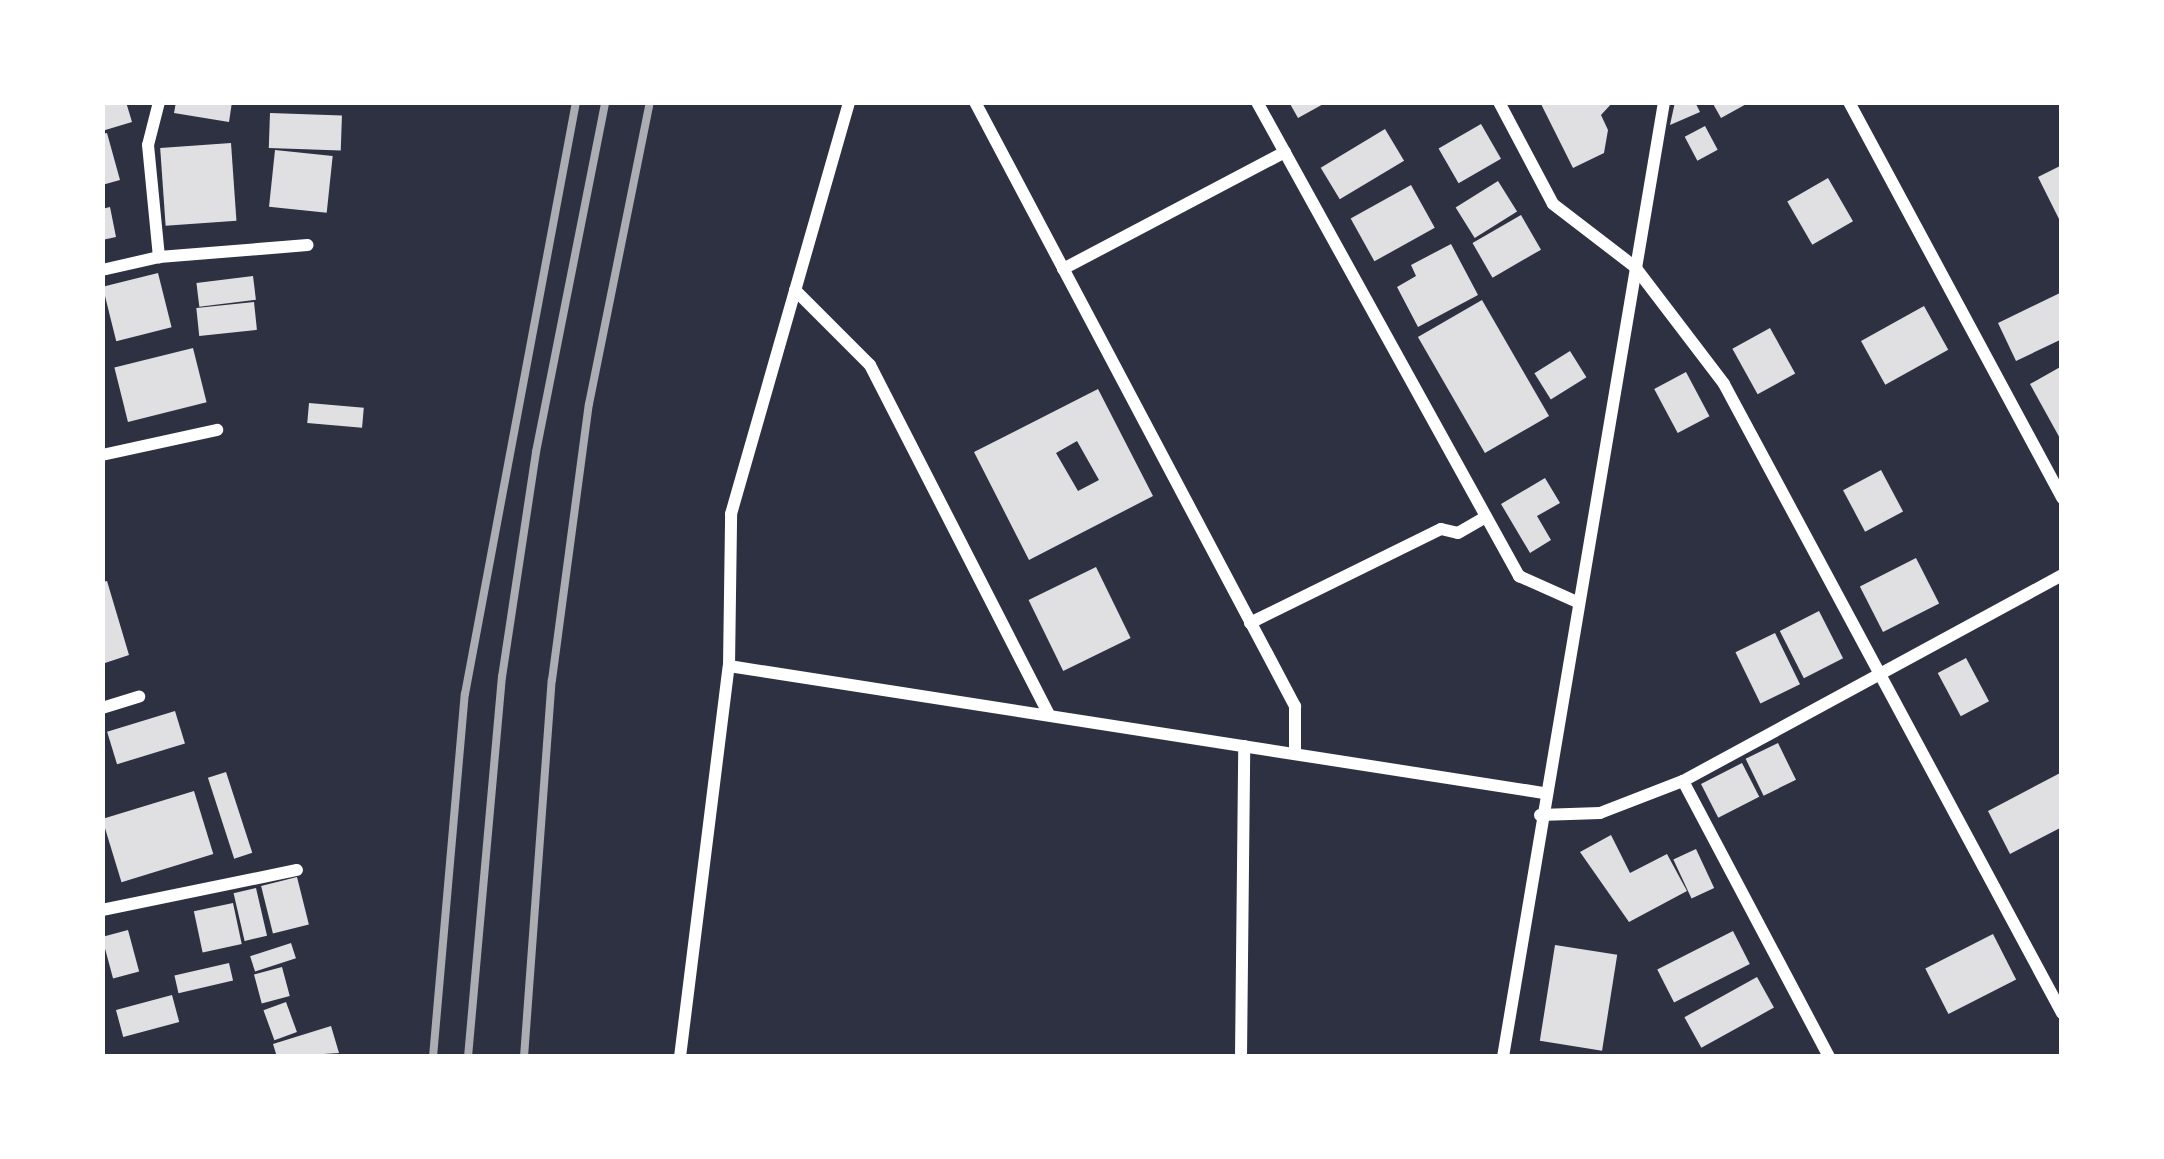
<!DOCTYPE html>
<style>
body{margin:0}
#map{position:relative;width:2164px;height:1159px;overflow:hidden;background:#2d3142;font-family:Ubuntu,sans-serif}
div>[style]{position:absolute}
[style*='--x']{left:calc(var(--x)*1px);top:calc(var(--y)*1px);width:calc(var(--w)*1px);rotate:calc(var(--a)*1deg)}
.building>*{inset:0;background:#e0e0e3;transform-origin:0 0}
.minor>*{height:12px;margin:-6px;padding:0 6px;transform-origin:6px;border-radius:6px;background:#fff}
.rail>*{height:8px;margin:-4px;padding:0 4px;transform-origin:4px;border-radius:4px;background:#abadb3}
span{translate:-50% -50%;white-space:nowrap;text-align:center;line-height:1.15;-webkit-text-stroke:12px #fff;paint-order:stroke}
.frame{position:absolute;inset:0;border:105px solid #fff;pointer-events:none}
</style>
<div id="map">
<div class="building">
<div style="clip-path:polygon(102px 102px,126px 102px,132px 122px,102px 131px)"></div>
<div style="clip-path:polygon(176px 102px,232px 102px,229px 122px,174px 113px)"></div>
<div style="clip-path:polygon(1289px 102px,1327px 102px,1298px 118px)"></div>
<div style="clip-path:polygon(1540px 102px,1613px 102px,1601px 115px,1608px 130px,1604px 153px,1573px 168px)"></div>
<div style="clip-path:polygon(1675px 102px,1695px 102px,1700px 112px,1670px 125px)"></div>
<div style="clip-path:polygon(1712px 102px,1750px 102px,1721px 118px)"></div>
<div style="left:270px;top:113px;width:72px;height:35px;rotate:2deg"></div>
<div style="left:1481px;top:124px;width:40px;height:49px;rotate:60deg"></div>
<div style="left:1705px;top:126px;width:27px;height:23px;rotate:62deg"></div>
<div style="left:1385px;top:129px;width:37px;height:75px;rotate:59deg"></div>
<div style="clip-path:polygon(107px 133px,120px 180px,102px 185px,102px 134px)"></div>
<div style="left:231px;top:143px;width:78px;height:71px;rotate:86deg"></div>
<div style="left:275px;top:150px;width:58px;height:57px;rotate:6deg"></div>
<div style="clip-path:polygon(2062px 165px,2062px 225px,2038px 177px)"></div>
<div style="left:1828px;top:178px;width:50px;height:47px;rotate:60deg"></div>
<div style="left:1498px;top:181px;width:36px;height:50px;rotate:58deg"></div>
<div style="left:1411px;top:185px;width:49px;height:69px;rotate:61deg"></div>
<div style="clip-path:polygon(110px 207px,116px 237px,102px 240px,102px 209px)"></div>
<div style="left:1521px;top:215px;width:40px;height:56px;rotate:60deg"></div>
<div style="clip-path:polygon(1451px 244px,1478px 295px,1418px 327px,1397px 287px,1416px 276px,1411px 265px)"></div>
<div style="left:158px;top:273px;width:56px;height:57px;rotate:76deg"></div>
<div style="left:253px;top:276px;width:24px;height:57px;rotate:83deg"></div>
<div style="clip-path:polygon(2062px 292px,2062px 339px,2016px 361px,1998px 323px)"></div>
<div style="left:1482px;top:300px;width:134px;height:74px;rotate:60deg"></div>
<div style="left:254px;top:302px;width:28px;height:58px;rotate:84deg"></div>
<div style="left:1924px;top:306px;width:50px;height:72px;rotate:61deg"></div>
<div style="left:1770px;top:328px;width:52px;height:43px;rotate:61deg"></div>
<div style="left:193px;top:348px;width:56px;height:81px;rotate:76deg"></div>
<div style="left:1570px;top:351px;width:31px;height:42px;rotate:58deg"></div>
<div style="clip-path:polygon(2062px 366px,2062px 442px,2030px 384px)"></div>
<div style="left:1686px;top:372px;width:50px;height:36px;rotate:62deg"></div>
<div style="clip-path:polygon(evenodd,1098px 389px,1153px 496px,1029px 560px,974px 452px,1098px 389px,1077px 441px,1099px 480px,1078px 491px,1056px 453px,1077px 441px)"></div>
<div style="left:309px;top:403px;width:55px;height:20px;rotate:5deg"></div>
<div style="left:1881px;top:470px;width:47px;height:43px;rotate:62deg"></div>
<div style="clip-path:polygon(1545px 478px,1560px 503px,1537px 516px,1551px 540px,1530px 553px,1501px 504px)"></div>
<div style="left:1916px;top:558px;width:51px;height:63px;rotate:63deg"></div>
<div style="left:1096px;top:567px;width:79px;height:75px;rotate:64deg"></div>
<div style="clip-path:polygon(107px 581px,129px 655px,102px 664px,102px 582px)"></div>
<div style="left:1819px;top:611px;width:53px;height:44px;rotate:63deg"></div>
<div style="left:1775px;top:633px;width:57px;height:44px;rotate:64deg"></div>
<div style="left:1966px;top:658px;width:49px;height:32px;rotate:62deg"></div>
<div style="left:175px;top:711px;width:34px;height:71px;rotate:73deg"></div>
<div style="left:1778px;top:743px;width:41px;height:36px;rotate:64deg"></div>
<div style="left:1742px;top:763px;width:38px;height:46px;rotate:63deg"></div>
<div style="left:226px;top:772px;width:85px;height:19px;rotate:72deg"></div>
<div style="clip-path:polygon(2062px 772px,2062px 827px,2010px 854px,1988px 811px)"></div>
<div style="left:194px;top:791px;width:66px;height:96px;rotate:73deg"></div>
<div style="clip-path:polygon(1611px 835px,1630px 873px,1667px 854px,1687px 891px,1629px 922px,1580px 852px)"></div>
<div style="left:1696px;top:849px;width:43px;height:25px;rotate:65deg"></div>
<div style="left:297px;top:877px;width:49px;height:37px;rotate:76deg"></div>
<div style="left:256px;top:888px;width:49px;height:23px;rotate:77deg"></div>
<div style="left:233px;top:903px;width:42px;height:40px;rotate:78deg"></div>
<div style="left:128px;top:930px;width:43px;height:27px;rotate:75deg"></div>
<div style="left:1733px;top:931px;width:37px;height:85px;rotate:63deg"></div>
<div style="left:1993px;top:934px;width:51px;height:76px;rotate:63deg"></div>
<div style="left:291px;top:943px;width:16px;height:43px;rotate:72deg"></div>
<div style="left:1555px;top:945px;width:63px;height:97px;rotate:9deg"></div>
<div style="left:229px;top:963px;width:18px;height:56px;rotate:77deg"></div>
<div style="left:282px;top:967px;width:30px;height:29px;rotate:75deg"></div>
<div style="left:1757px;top:977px;width:35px;height:83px;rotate:61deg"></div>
<div style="left:172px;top:995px;width:28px;height:58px;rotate:75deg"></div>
<div style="left:286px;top:1002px;width:32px;height:24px;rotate:70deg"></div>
<div style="clip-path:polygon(331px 1026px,339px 1053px,277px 1057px,273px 1044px)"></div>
</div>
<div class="minor">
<div style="--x:159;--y:102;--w:44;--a:104.3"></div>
<div style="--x:148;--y:145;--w:113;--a:84.4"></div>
<div style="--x:975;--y:102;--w:684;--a:62.09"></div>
<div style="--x:1295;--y:706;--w:48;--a:90"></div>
<div style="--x:1257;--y:102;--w:542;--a:61.07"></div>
<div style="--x:1519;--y:576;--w:64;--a:24.1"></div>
<div style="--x:1499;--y:102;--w:115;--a:62.1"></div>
<div style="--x:1553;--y:204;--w:103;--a:37.5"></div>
<div style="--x:1635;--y:267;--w:147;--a:52.7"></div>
<div style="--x:1724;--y:384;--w:714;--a:61.75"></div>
<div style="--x:1849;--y:102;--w:450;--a:61.7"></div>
<div style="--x:1063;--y:269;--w:251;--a:-27.8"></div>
<div style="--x:102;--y:270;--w:58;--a:-12.8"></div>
<div style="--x:159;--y:257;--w:149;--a:-4.6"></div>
<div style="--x:795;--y:290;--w:106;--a:45"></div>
<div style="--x:870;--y:365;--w:393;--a:62.9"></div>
<div style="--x:102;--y:455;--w:118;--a:-12.3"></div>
<div style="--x:1250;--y:623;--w:213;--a:-26.2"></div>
<div style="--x:1441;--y:529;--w:17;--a:13"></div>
<div style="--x:1458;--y:533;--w:32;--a:-30"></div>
<div style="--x:729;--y:666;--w:825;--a:8.86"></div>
<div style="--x:102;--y:708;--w:39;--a:-17"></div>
<div style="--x:1683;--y:781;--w:312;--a:62.1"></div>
<div style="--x:1540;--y:815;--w:60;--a:-1.9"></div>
<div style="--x:1600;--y:813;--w:89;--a:-21.1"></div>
<div style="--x:1683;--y:781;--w:431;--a:-28.5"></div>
<div style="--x:102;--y:910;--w:199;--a:-11.6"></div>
<div style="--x:680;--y:1057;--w:394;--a:-82.9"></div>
<div style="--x:729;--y:666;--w:152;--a:-89.2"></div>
<div style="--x:731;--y:514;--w:429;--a:-74"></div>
<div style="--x:1241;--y:1057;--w:311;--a:-89.4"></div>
<div style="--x:1503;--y:1057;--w:968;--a:-80.43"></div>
</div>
<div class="rail">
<div style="--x:433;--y:1057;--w:364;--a:-85"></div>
<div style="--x:465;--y:694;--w:602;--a:-79.38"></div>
<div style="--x:468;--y:1057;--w:382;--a:-84.9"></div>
<div style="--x:502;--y:677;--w:228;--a:-81.4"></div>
<div style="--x:536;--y:452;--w:357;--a:-78.8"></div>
<div style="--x:524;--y:1057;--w:378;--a:-85.8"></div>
<div style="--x:552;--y:680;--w:278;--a:-82.4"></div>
<div style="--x:589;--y:404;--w:308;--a:-78.6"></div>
</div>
<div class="frame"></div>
</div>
